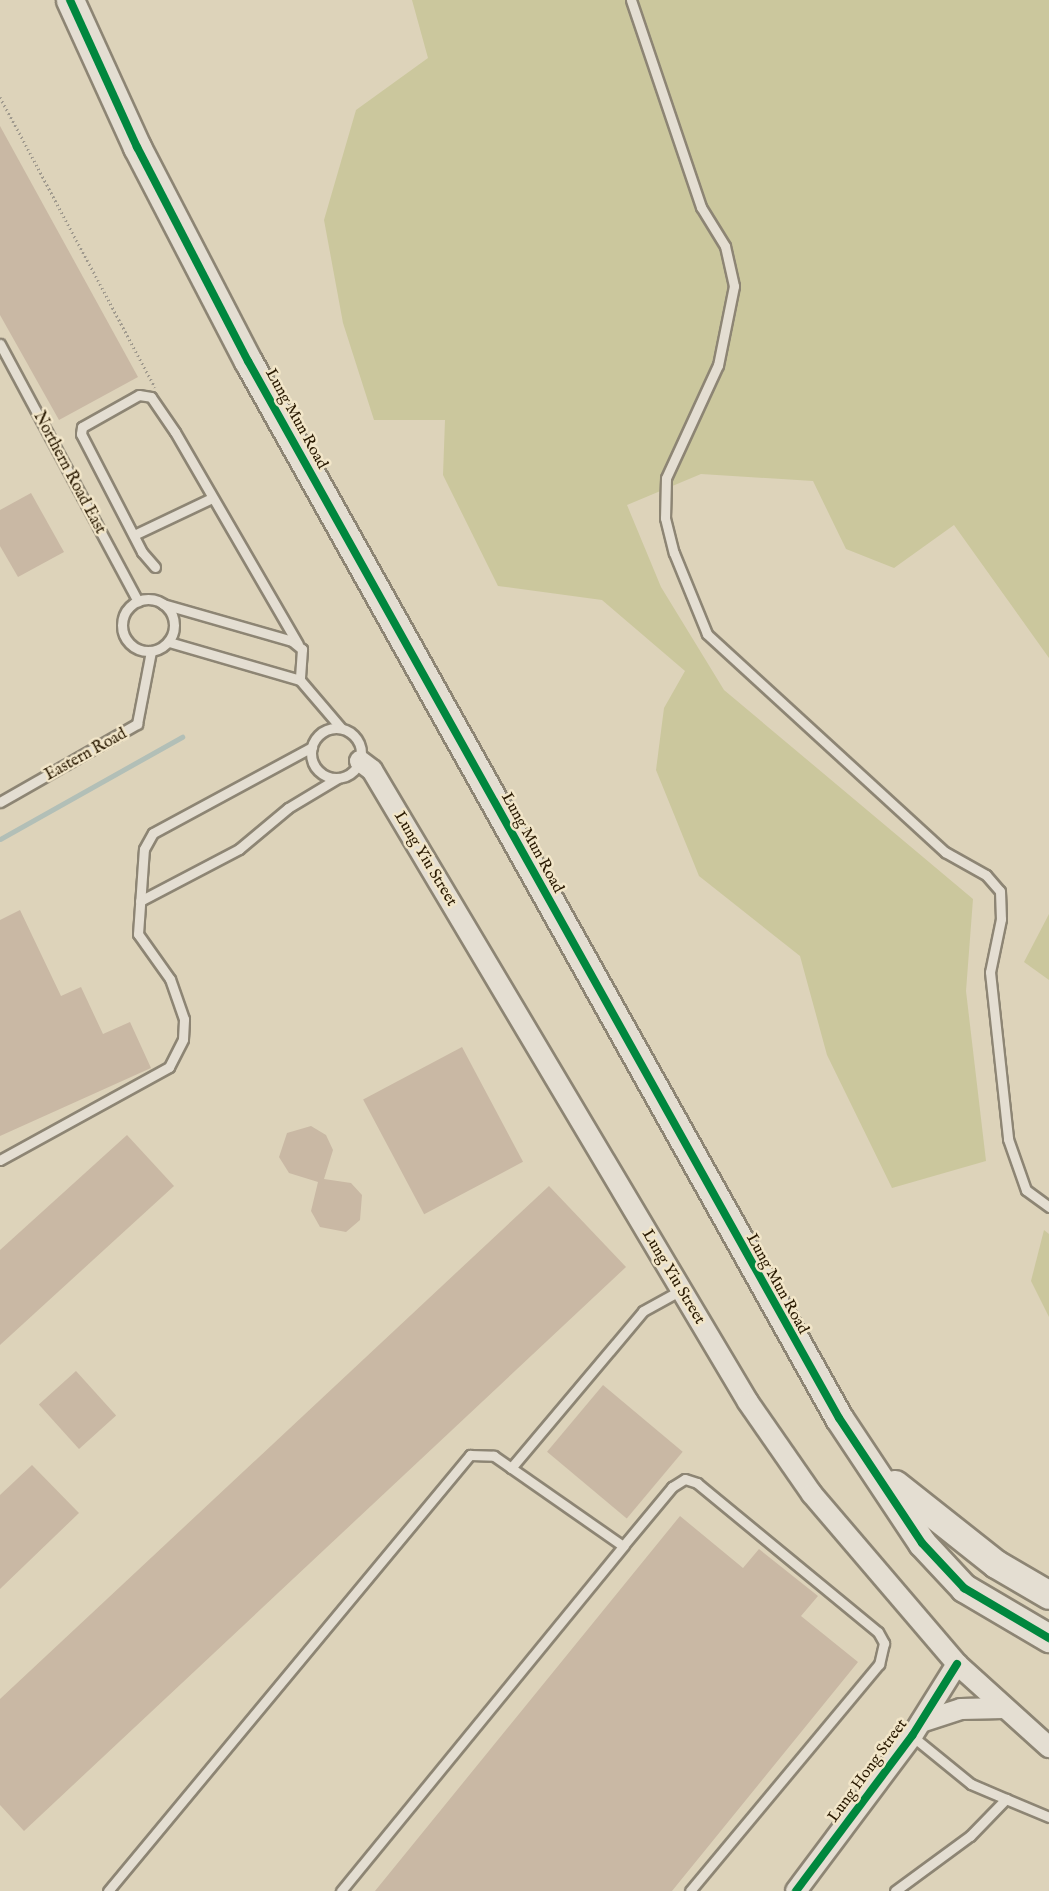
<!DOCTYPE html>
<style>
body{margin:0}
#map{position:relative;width:1049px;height:1891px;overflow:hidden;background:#ddd3ba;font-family:"IM FELL English",serif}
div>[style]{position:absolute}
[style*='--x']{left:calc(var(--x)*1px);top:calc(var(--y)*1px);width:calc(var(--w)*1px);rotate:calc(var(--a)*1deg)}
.green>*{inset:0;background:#cbc79d}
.stream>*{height:5px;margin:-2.5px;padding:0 2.5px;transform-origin:2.5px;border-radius:2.5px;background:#b2bfb7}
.building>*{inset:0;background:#c9b8a4;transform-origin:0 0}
.path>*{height:3px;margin-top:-1.5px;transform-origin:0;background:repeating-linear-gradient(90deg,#a09a8e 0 1.5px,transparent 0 4.5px)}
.roads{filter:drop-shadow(2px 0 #8d8574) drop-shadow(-2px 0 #8d8574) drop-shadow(0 2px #8d8574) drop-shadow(0 -2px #8d8574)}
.lane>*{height:9px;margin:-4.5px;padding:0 4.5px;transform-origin:4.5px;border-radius:4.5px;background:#e4ded2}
.lane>.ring{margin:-4.5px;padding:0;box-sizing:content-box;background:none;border:9px solid #e4ded2;border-radius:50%}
.street>*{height:20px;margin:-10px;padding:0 10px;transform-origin:10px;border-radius:10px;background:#e4ded2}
.secondary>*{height:27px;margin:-13.5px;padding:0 13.5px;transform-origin:13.5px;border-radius:13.5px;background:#e4ded2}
.cycleway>*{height:8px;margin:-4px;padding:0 4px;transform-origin:4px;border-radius:4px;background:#00873e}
span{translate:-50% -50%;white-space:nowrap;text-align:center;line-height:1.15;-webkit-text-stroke:5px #f2e6c9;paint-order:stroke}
.street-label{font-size:16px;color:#291901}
</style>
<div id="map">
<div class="green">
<div style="clip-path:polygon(412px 0,1049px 0,1049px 658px,954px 525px,894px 568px,846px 549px,813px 481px,701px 474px,627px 505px,661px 587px,724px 690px,973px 899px,966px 991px,986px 1161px,892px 1188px,827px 1055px,800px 956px,699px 876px,656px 770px,664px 708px,685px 671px,602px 600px,498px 586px,443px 475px,445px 420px,374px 420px,343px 323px,324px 220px,356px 110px,428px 58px)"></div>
<div style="clip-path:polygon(1049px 914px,1049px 980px,1024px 962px)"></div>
<div style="clip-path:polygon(1044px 1230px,1049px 1234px,1049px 1317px,1031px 1281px)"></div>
</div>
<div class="stream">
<div style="--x:0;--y:839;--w:209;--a:-29.3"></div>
</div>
<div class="building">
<div style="clip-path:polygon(0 126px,138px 377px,59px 420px,0 315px)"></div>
<div style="clip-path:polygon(31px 493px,64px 552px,18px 577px,0 546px,0 510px)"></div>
<div style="clip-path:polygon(20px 910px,61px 996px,81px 987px,103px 1034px,130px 1022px,151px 1068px,0 1136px,0 920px)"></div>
<div style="left:462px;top:1047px;width:130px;height:112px;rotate:62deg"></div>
<div style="clip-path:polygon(311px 1126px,326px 1135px,333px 1150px,324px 1179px,351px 1183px,362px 1195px,360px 1220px,346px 1232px,320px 1227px,311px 1211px,318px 1182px,289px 1173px,279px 1157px,287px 1133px)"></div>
<div style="clip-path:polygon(127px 1135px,174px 1186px,0 1345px,0 1250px)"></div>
<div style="clip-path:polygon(549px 1186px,626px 1267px,24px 1831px,0 1805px,0 1699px)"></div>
<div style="left:76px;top:1371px;width:60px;height:50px;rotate:48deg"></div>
<div style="left:603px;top:1385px;width:104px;height:87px;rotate:40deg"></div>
<div style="clip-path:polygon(32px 1465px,79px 1513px,0 1589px,0 1495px)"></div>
<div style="clip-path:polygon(680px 1516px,743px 1568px,759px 1549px,818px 1596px,801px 1616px,858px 1662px,672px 1891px,375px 1891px)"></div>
</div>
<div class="path">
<div style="--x:0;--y:97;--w:329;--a:61.9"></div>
</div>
<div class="roads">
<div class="lane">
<div style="--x:631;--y:0;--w:219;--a:71.3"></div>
<div style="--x:701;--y:207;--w:46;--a:58.4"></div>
<div style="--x:725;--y:246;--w:41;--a:77.3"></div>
<div style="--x:734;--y:286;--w:81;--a:101.4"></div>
<div style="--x:718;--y:365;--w:124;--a:114.7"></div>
<div style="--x:666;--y:478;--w:40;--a:91.4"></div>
<div style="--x:665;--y:518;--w:36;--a:76"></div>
<div style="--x:674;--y:553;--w:87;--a:67.8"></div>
<div style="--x:707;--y:634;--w:323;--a:42.5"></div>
<div style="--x:945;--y:852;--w:47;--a:29.3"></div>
<div style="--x:986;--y:875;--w:21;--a:49"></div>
<div style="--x:1000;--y:891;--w:28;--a:88"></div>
<div style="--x:1001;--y:919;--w:54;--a:101.7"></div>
<div style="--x:990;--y:972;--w:168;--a:83.8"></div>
<div style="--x:1008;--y:1139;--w:54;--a:70.6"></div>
<div style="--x:1026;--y:1190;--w:29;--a:36"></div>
<div style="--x:0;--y:344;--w:292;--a:61.8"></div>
<div style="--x:134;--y:535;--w:86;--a:-25.4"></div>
<div style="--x:155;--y:567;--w:20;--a:-131"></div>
<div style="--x:142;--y:552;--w:133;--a:-117.3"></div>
<div style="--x:81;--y:434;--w:7;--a:-82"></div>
<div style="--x:82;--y:427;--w:65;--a:-29.3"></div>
<div style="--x:139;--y:395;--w:12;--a:9"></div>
<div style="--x:151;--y:397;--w:42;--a:55.6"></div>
<div style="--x:175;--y:432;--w:245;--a:59.9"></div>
<div class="ring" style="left:122px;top:599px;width:43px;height:43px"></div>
<div style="--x:163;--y:604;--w:134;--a:16"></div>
<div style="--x:292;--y:641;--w:13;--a:39"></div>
<div style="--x:302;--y:649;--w:31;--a:94"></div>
<div style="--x:169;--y:642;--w:136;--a:16.2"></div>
<div style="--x:300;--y:680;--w:63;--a:49.5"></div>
<div class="ring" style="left:311px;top:728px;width:41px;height:41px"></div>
<div style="--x:0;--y:802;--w:158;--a:-29.7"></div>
<div style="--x:137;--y:724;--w:74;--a:-79.1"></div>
<div style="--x:140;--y:901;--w:112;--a:-27.7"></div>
<div style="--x:239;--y:849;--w:64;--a:-39.9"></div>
<div style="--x:288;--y:808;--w:58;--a:-31"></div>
<div style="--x:0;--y:1160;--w:193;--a:-28.8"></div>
<div style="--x:169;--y:1067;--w:31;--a:-63"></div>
<div style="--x:183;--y:1039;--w:20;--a:-87"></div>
<div style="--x:184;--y:1019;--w:42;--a:-109.3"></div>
<div style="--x:170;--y:979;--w:55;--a:-125.4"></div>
<div style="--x:138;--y:934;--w:85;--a:-86"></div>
<div style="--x:144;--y:849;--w:18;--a:-61"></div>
<div style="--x:153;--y:833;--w:181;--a:-28.4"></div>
<div style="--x:511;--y:1468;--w:205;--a:-49.9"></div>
<div style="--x:643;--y:1311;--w:43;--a:-28.9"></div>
<div style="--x:912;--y:1736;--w:76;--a:39.1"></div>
<div style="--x:971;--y:1784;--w:38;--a:23"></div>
<div style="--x:108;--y:1891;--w:567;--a:-50.3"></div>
<div style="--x:470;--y:1455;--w:24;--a:2"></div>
<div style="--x:494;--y:1456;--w:157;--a:34.9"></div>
<div style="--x:341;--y:1891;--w:446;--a:-50.7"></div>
<div style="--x:623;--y:1546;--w:77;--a:-50.3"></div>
<div style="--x:672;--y:1487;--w:15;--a:-32"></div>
<div style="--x:685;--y:1479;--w:13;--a:18"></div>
<div style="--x:697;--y:1483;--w:234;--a:39.5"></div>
<div style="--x:878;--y:1632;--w:13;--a:61"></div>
<div style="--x:884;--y:1643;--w:22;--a:103"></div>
<div style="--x:879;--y:1664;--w:295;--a:129.8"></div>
<div style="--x:895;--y:1891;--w:93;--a:-36.3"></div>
<div style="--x:970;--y:1836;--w:52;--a:-45.8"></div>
<div style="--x:1006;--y:1799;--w:47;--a:22.7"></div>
</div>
<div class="street">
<div style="--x:360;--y:761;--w:15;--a:37"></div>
<div style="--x:372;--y:770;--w:735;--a:59.25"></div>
<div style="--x:748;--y:1402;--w:112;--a:55.2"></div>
<div style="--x:812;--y:1494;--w:223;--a:49.5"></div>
<div style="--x:957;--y:1664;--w:124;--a:42.1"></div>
<div style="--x:921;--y:1722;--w:42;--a:-18"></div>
<div style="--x:961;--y:1709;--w:43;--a:-1.3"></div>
<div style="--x:796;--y:1891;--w:194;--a:-53.2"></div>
<div style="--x:912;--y:1736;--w:85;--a:-58"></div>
</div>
<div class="secondary">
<div style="--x:70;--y:0;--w:162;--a:65.5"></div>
<div style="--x:137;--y:147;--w:241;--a:62.6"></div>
<div style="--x:248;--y:361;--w:1211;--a:60.79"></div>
<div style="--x:839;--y:1418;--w:150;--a:56.4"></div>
<div style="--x:922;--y:1543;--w:62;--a:47"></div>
<div style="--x:964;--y:1588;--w:99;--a:30.5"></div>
<div style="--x:895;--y:1484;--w:129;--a:38.4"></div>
<div style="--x:996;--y:1564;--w:61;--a:30.3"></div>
</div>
</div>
<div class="cycleway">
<div style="--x:70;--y:0;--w:162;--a:65.5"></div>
<div style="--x:137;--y:147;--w:241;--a:62.6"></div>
<div style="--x:248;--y:361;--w:1211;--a:60.79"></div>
<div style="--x:839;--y:1418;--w:150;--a:56.4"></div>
<div style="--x:922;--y:1543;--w:62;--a:47"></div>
<div style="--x:964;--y:1588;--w:99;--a:30.5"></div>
<div style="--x:796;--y:1891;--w:194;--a:-53.2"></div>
<div style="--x:912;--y:1736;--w:85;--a:-58"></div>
</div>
<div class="street-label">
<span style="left:296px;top:419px;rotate:61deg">Lung Mun Road</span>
<span style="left:69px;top:473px;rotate:62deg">Northern Road East</span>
<span style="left:86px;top:755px;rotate:-29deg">Eastern Road</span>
<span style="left:532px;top:843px;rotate:61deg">Lung Mun Road</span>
<span style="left:425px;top:859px;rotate:59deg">Lung Yiu Street</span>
<span style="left:673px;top:1277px;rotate:59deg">Lung Yiu Street</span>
<span style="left:777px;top:1284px;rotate:61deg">Lung Mun Road</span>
<span style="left:868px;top:1771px;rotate:-54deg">Lung Hong Street</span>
</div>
</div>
